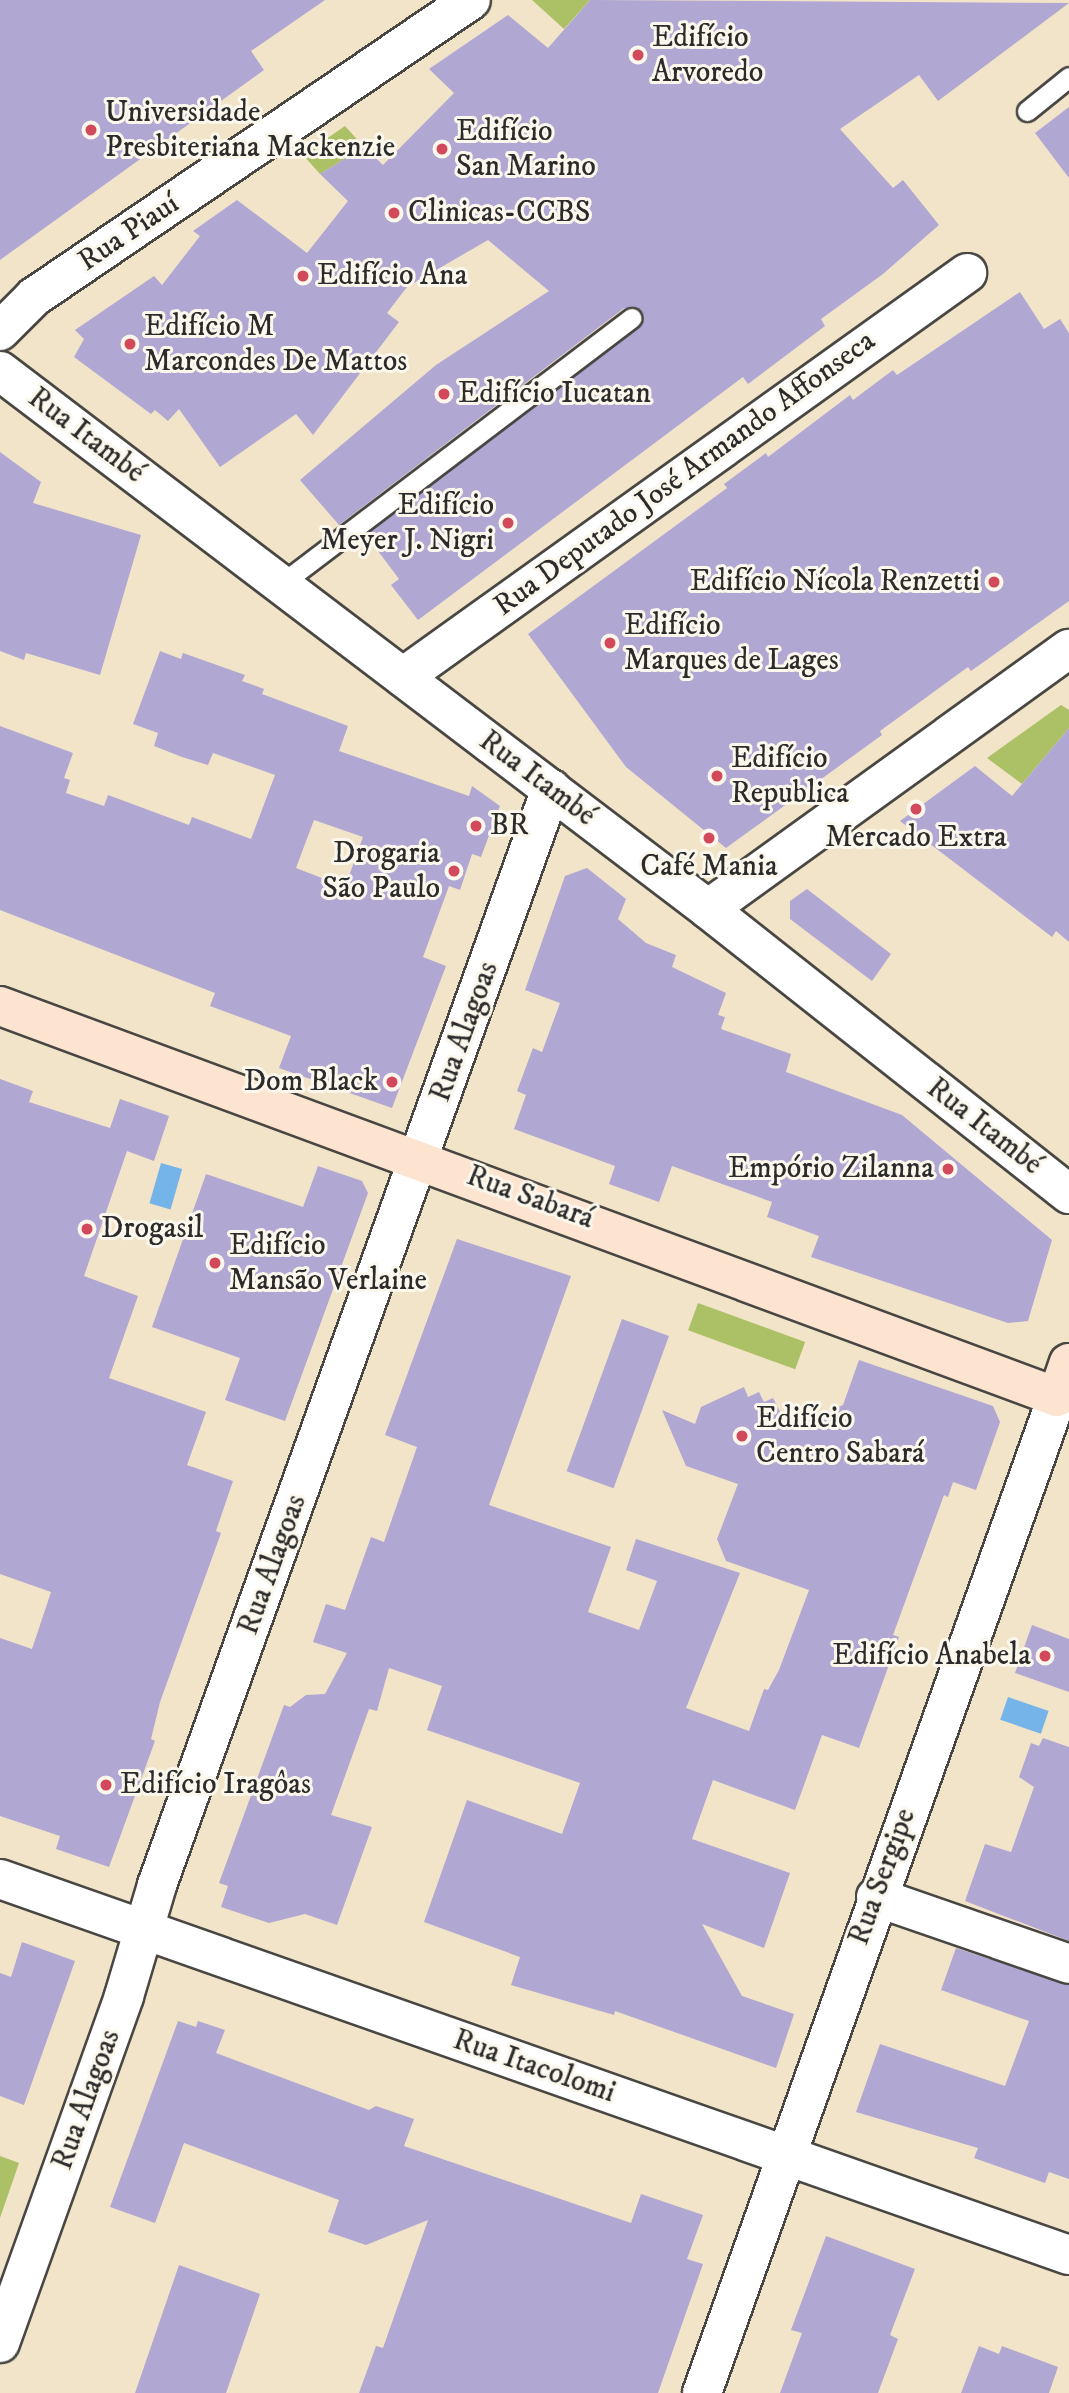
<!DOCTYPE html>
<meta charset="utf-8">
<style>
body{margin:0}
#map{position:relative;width:1069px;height:2393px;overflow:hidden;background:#f2e4c8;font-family:"IM FELL DW Pica",serif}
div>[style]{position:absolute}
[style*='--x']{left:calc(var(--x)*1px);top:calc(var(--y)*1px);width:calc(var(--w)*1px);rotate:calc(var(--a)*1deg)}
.green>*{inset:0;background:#acc166;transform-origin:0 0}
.water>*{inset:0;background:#74b4e8;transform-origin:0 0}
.building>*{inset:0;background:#b1a7d3;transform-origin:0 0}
.roads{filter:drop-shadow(2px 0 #494743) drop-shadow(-2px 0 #494743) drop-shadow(0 2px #494743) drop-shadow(0 -2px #494743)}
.lane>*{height:19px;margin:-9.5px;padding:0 9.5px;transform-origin:9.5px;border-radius:9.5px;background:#fff}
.street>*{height:38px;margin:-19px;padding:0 19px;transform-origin:19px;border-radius:19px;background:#fff}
.secondary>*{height:38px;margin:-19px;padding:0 19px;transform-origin:19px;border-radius:19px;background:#fde4d0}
.dots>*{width:19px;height:19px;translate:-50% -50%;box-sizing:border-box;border:4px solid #fbf7ec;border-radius:50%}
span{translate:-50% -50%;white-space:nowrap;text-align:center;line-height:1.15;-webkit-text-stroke:6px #fbf7ec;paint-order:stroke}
.poi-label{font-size:30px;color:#2b2b2b}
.left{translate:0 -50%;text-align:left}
.right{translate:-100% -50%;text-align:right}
.street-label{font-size:30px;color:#2b2b2b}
</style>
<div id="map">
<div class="green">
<div style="clip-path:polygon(532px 0,590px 0,564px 29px)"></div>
<div style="clip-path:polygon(345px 126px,364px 147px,320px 174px,303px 155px)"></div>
<div style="clip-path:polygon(1061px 705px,1069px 710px,1069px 728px,1022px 784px,987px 758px)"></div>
<div style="left:698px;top:1303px;width:114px;height:29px;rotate:20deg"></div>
<div style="clip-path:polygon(0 2156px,19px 2163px,0 2218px)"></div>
</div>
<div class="water">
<div style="left:161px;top:1163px;width:22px;height:42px;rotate:16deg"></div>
<div style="left:1008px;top:1697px;width:43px;height:24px;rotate:19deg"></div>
</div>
<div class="building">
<div style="clip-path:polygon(0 0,325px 0,251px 51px,264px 70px,0 260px)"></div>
<div style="clip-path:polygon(590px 0,1069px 3px,938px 101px,919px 75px,840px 129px,893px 188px,903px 180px,939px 225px,883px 274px,821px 319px,825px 326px,748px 384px,743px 377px,418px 620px,391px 585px,399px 579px,366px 535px,638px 328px,643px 317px,640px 310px,624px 308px,339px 525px,300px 480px,436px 365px,549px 291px,488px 240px,407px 287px,387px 313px,399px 322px,313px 435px,296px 414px,220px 467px,179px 409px,168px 421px,155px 410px,151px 414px,74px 357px,84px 339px,75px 330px,154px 276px,162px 285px,200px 236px,193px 231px,237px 200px,307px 253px,348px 201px,320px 174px,364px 147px,383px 165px,454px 93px,429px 69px,508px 15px,548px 48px)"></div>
<div style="clip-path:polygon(1069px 107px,1069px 178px,1035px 133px)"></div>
<div style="clip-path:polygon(1020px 292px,1044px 329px,1060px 319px,1069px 333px,1069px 601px,971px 671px,968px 667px,880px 731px,882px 735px,726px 848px,626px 767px,528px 634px,727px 488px,724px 484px,766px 453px,768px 457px,850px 395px,853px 400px,893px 370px,897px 375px)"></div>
<div style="clip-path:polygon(0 452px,41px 482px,33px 503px,141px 535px,100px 675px,26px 653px,24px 660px,0 651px)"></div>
<div style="clip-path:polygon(evenodd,160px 651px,181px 659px,183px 653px,245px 675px,242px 681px,264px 689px,262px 694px,348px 726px,339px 751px,469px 796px,472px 786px,500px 806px,481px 857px,472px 854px,460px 890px,449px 886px,423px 957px,446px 966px,392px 1108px,279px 1068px,291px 1036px,210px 1006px,215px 993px,0 910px,0 726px,73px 753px,64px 778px,70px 780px,66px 793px,104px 806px,108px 795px,189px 825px,192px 817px,251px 839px,275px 775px,213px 753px,208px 765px,182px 757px,154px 746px,158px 733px,133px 724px,160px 651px,314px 820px,363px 837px,345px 887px,296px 868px,314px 820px)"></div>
<div style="clip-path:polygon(1069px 728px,1069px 942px,1056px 931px,1052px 937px,900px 821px,975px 766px,1012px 796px)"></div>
<div style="clip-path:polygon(587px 868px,626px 899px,618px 919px,646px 943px,676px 955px,672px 967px,726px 993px,718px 1015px,725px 1017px,721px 1029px,791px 1054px,786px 1072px,902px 1115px,1052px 1240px,1028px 1321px,1008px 1323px,811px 1257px,819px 1236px,767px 1217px,772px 1202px,672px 1166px,659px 1202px,609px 1184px,615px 1166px,514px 1129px,526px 1095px,517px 1091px,533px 1048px,542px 1052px,560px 1003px,525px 990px,565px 876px)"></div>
<div style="clip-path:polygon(807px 889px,891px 954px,872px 981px,790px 919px,790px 901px)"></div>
<div style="clip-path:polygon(0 1079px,33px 1091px,29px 1102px,110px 1128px,120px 1099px,169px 1116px,154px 1161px,127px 1151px,84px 1276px,138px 1296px,109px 1378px,206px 1412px,187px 1465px,233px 1481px,216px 1531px,221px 1533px,160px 1702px,151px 1739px,155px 1741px,109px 1867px,56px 1849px,60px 1836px,0 1816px,0 1638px,32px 1649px,51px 1592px,0 1574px)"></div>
<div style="clip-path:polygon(318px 1166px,362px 1181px,368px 1193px,285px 1421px,225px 1400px,240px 1358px,152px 1327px,206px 1174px,303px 1207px)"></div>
<div style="clip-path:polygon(457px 1239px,571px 1276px,489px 1505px,611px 1547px,588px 1612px,639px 1630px,657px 1581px,626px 1570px,636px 1539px,740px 1573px,686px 1708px,749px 1731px,764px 1689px,768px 1690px,779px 1670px,809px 1590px,726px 1561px,717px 1539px,738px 1484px,686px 1466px,662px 1410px,695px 1424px,701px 1407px,744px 1387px,748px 1397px,759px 1392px,764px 1402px,773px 1398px,789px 1429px,843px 1405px,859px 1360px,993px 1406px,1000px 1422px,976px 1490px,953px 1482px,948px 1497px,944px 1495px,893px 1635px,899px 1637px,859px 1748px,822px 1735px,795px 1810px,713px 1780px,692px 1839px,790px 1873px,764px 1948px,702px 1924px,742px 1996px,794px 2014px,776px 2068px,615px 2011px,614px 2015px,511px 1985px,520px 1957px,424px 1922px,467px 1800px,562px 1834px,580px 1783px,427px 1730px,442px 1686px,389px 1668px,377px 1711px,369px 1709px,331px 1815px,372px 1827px,337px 1925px,305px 1914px,269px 1923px,221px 1907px,228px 1886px,219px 1883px,284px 1705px,290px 1707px,306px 1695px,325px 1694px,347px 1653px,313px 1642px,326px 1604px,345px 1610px,371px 1537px,384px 1542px,417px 1447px,385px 1435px)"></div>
<div style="left:622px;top:1319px;width:50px;height:162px;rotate:20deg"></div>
<div style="clip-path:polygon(1032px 1625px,1069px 1639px,1069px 1692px,1015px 1673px)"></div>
<div style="clip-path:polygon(1043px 1738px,1069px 1747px,1069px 1941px,965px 1901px,985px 1844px,1011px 1852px,1034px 1787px,1019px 1777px,1031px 1743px,1039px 1746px)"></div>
<div style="clip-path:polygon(22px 1942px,75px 1961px,24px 2105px,0 2096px,0 1973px,11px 1977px)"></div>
<div style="clip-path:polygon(956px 1948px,1069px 1985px,1069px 2179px,1049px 2172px,1045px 2183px,974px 2158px,978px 2148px,856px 2112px,880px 2044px,1005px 2086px,1029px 2021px,941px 1990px)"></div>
<div style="clip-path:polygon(178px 2021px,196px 2027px,198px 2021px,225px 2030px,216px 2053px,369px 2110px,376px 2106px,414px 2119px,404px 2146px,631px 2223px,641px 2194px,703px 2215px,687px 2259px,703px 2264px,658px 2393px,359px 2393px,376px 2346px,383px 2348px,428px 2220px,366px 2245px,328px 2232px,339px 2200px,184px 2143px,155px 2223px,110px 2207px)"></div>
<div style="clip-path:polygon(826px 2236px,915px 2269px,890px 2335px,898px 2339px,878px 2393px,780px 2393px,802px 2333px,791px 2330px)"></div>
<div style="clip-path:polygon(179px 2265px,260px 2294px,226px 2393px,135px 2393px)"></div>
<div style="clip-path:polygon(979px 2346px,999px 2354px,1002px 2346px,1058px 2367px,1049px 2393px,961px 2393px)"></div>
</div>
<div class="roads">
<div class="lane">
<div style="--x:1027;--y:111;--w:54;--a:-39"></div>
<div style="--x:281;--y:584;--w:440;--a:-37.2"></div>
</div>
<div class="street">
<div style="--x:0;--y:331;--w:48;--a:-45"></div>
<div style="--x:34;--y:297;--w:528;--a:-34.2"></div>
<div style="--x:0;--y:371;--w:889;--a:37.23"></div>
<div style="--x:708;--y:909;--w:460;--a:38.3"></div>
<div style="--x:403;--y:677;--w:694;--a:-35.61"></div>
<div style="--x:708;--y:909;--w:445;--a:-35.8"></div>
<div style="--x:0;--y:1879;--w:1133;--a:19.38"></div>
<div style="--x:876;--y:1897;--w:204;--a:19.1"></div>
<div style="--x:0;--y:2343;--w:368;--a:-70.3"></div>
<div style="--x:124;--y:1996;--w:116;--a:-73.4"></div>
<div style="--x:157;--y:1885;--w:1165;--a:-70.23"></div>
<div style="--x:702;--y:2393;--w:1057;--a:-70.38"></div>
</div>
<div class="secondary">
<div style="--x:0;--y:1006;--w:1127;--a:20.3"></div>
<div style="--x:1057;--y:1397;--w:36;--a:-71"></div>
</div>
</div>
<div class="dots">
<div style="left:638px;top:55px;background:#d1495b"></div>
<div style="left:91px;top:130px;background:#d1495b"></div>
<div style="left:442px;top:149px;background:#d1495b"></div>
<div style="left:394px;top:213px;background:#d1495b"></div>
<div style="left:303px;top:276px;background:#d1495b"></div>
<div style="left:130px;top:344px;background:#d1495b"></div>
<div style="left:444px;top:394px;background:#d1495b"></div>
<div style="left:508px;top:523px;background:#d1495b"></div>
<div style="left:994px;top:582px;background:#d1495b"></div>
<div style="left:610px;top:643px;background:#d1495b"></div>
<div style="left:717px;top:776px;background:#d1495b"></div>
<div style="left:916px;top:809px;background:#d1495b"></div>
<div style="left:476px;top:826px;background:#d1495b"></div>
<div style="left:709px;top:838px;background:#d1495b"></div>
<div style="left:454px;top:871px;background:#d1495b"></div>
<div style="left:392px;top:1082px;background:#d1495b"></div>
<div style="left:948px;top:1169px;background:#d1495b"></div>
<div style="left:87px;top:1229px;background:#d1495b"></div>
<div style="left:215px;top:1263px;background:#d1495b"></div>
<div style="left:742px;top:1436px;background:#d1495b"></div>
<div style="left:1045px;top:1656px;background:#d1495b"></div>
<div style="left:106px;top:1785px;background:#d1495b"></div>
</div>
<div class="poi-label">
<span class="left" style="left:652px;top:55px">Edifício<br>Arvoredo</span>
<span class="left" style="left:105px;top:130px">Universidade<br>Presbiteriana Mackenzie</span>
<span class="left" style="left:456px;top:149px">Edifício<br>San Marino</span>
<span class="left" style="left:408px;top:213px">Clinicas-CCBS</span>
<span class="left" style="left:317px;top:276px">Edifício Ana</span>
<span class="left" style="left:144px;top:344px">Edifício M<br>Marcondes De Mattos</span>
<span class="left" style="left:458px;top:394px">Edifício Iucatan</span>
<span class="right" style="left:494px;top:523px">Edifício<br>Meyer J. Nigri</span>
<span class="right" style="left:980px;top:582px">Edifício Nícola Renzetti</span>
<span class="left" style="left:624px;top:643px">Edifício<br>Marques de Lages</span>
<span class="left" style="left:731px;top:776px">Edifício<br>Republica</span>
<span class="left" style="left:490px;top:826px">BR</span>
<span style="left:916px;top:838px">Mercado Extra</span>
<span class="right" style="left:440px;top:871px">Drogaria<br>São Paulo</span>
<span style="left:709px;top:867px">Café Mania</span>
<span class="right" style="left:378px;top:1082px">Dom Black</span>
<span class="right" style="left:934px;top:1169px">Empório Zilanna</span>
<span class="left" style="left:101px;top:1229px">Drogasil</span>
<span class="left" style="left:229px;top:1263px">Edifício<br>Mansão Verlaine</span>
<span class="left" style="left:756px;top:1436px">Edifício<br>Centro Sabará</span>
<span class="right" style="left:1031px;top:1656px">Edifício Anabela</span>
<span class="left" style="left:120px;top:1785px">Edifício Iragôas</span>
</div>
<div class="street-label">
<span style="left:129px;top:233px;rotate:-34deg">Rua Piauí</span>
<span style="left:86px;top:436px;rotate:37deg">Rua Itambé</span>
<span style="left:685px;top:474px;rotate:-36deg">Rua Deputado José Armando Affonseca</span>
<span style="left:537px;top:779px;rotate:37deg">Rua Itambé</span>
<span style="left:465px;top:1032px;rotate:-70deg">Rua Alagoas</span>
<span style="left:984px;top:1127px;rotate:38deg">Rua Itambé</span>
<span style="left:530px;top:1198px;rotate:20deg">Rua Sabará</span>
<span style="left:273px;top:1565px;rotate:-70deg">Rua Alagoas</span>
<span style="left:883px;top:1877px;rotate:-70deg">Rua Sergipe</span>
<span style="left:534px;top:2067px;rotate:19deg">Rua Itacolomi</span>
<span style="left:87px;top:2100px;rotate:-70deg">Rua Alagoas</span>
</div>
</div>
